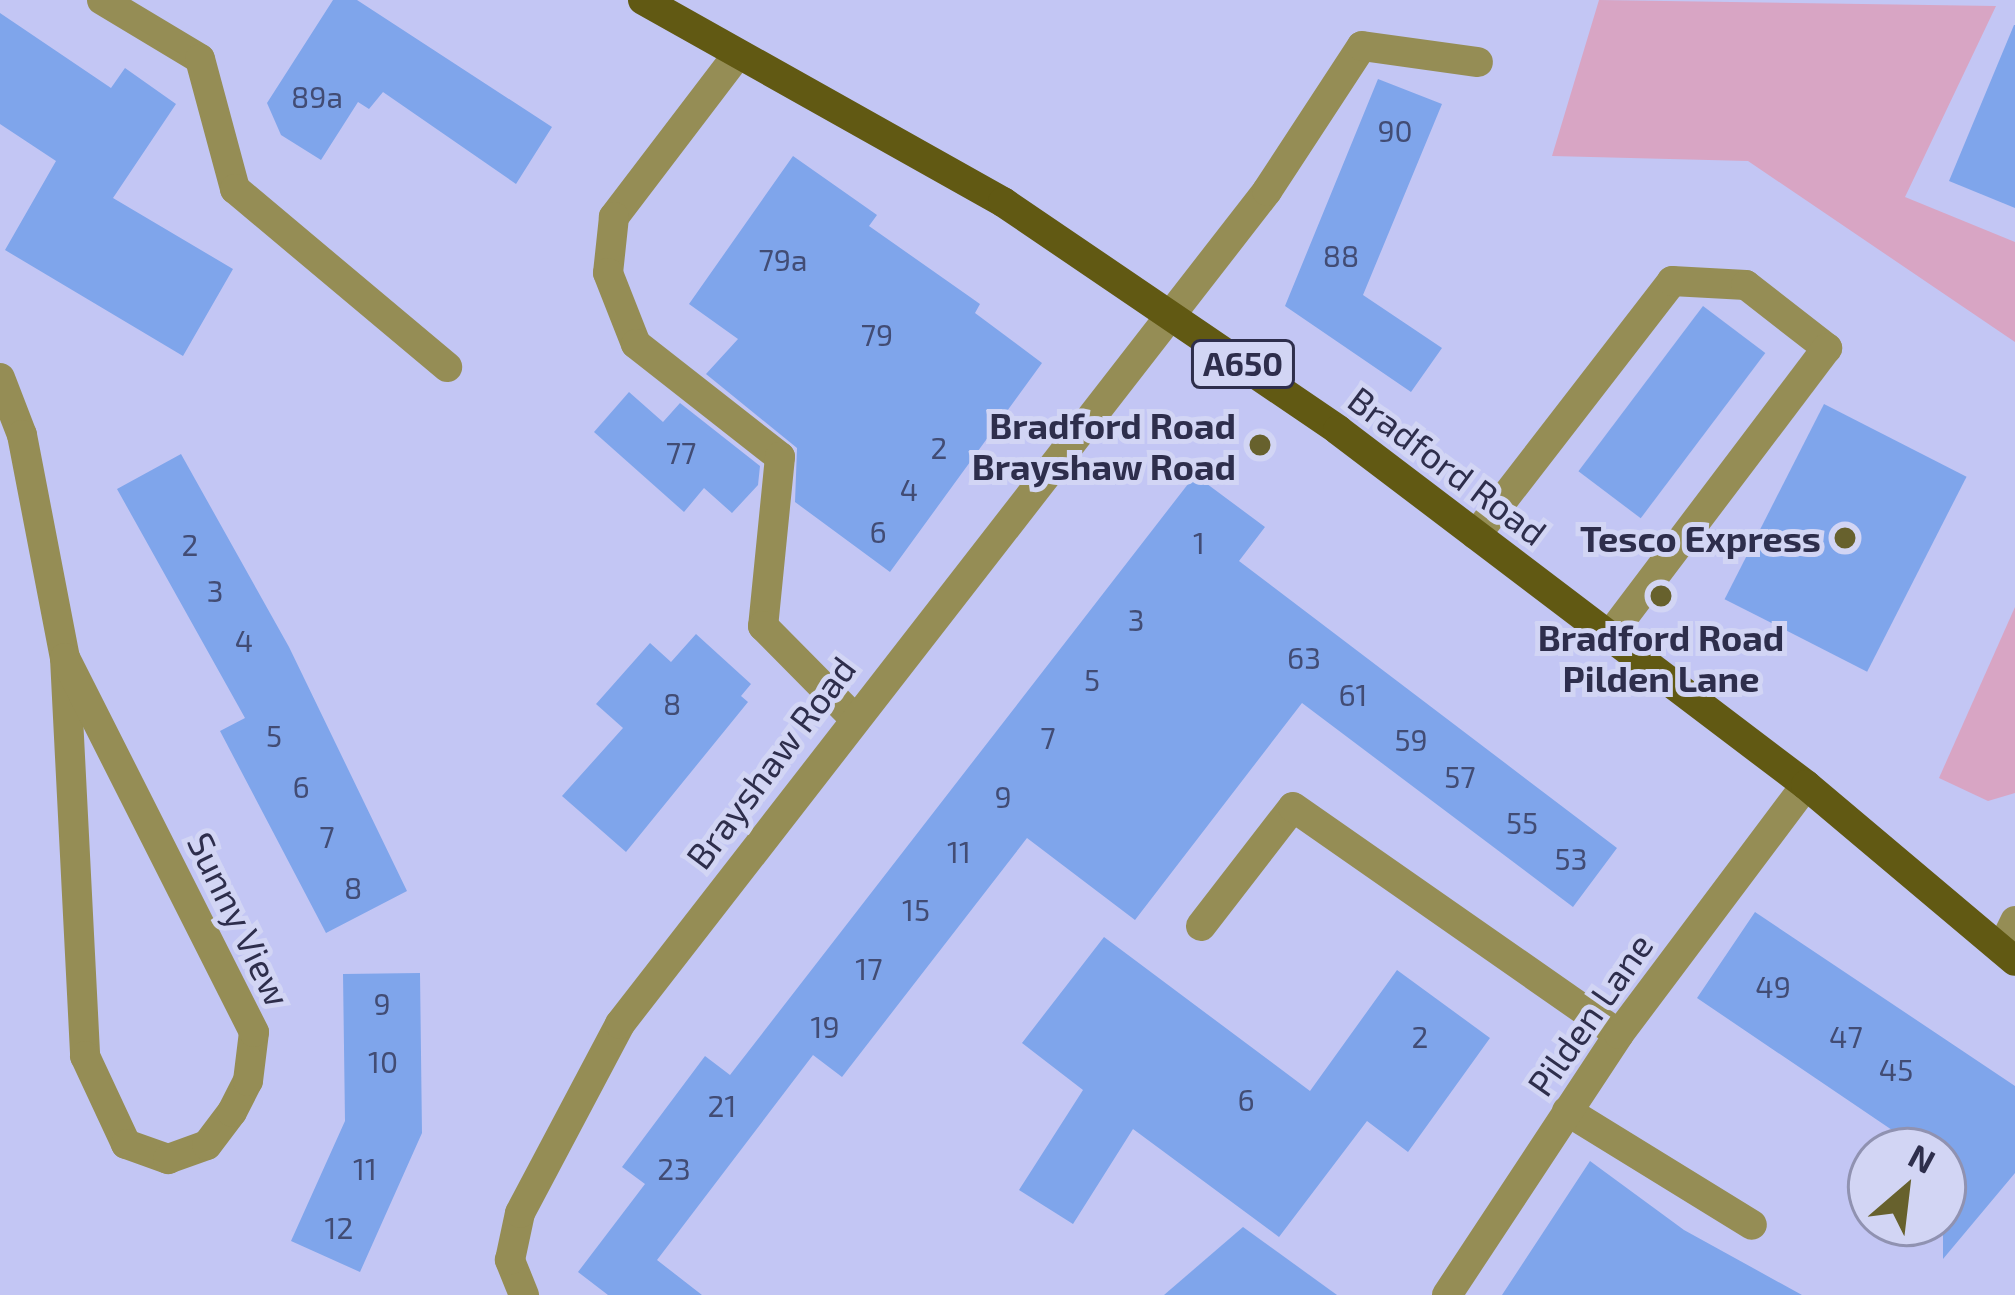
<!DOCTYPE html>
<style>
body{margin:0}
#map{position:relative;width:2015px;height:1295px;overflow:hidden;background:#c3c6f4;font-family:"Exo 2",sans-serif}
div>[style]{position:absolute}
[style*='--x']{left:calc(var(--x)*1px);top:calc(var(--y)*1px);width:calc(var(--w)*1px);rotate:calc(var(--a)*1deg)}
.green>*{inset:0;background:#d8a5c4}
.building>*{inset:0;background:#7fa5eb;transform-origin:0 0}
.minor>*{height:30px;margin:-15px;padding:0 15px;transform-origin:15px;border-radius:15px;background:#958d55}
.major>*{height:30px;margin:-15px;padding:0 15px;transform-origin:15px;border-radius:15px;background:#615913}
.dots>*{width:33px;height:33px;translate:-50% -50%;box-sizing:border-box;border:6px solid #d2d5f4;border-radius:50%}
span{translate:-50% -50%;white-space:nowrap;text-align:center;line-height:1.15;-webkit-text-stroke:10px #d2d5f4;paint-order:stroke}
.number-label{font-size:30px;color:#424c74}
.number-label span{-webkit-text-stroke-width:0}
.shield-label span{padding:3px 9px;background:#d2d5f4;border:3px solid;border-radius:9px;-webkit-text-stroke-width:0}
.shield-label{font-size:33px;color:#2e2e4c;font-weight:700}
.poi-label{font-size:36px;color:#2e2e4c;font-weight:700}
.right{translate:-100% -50%;text-align:right}
.street-label{font-size:36px;color:#2e2e4c}
.north{position:absolute;left:1847px;top:1127px;width:120px;height:120px;box-sizing:border-box;background:#d2d5f4;border:3px solid #9092b1;border-radius:50%;rotate:28deg;font-size:33px;font-weight:700;line-height:48px;text-align:center;color:#2e2e4c}
.north::after{content:'';display:block;margin:auto;width:42px;height:54px;background:#67612d;clip-path:polygon(50% 0,100% 100%,50% 72%,0 100%)}
</style>
<div id="map">
<div class="green">
<div style="clip-path:polygon(1599px 0,1996px 6px,1905px 197px,2015px 242px,2015px 342px,1748px 161px,1552px 156px)"></div>
<div style="clip-path:polygon(2015px 607px,2015px 793px,1988px 801px,1939px 778px)"></div>
</div>
<div class="building">
<div style="clip-path:polygon(333px 0,357px 0,552px 127px,516px 184px,383px 92px,369px 109px,358px 102px,321px 160px,281px 135px,267px 103px)"></div>
<div style="clip-path:polygon(0 13px,111px 88px,125px 68px,176px 104px,113px 198px,233px 269px,183px 356px,5px 250px,56px 161px,0 124px)"></div>
<div style="clip-path:polygon(2014px 25px,2015px 25px,2015px 208px,1949px 181px)"></div>
<div style="clip-path:polygon(1378px 79px,1442px 104px,1363px 295px,1442px 348px,1411px 392px,1285px 306px)"></div>
<div style="clip-path:polygon(793px 156px,877px 215px,869px 226px,980px 304px,975px 313px,1042px 363px,890px 572px,795px 502px,797px 448px,706px 374px,738px 339px,689px 304px)"></div>
<div style="left:1703px;top:306px;width:78px;height:207px;rotate:37deg"></div>
<div style="clip-path:polygon(629px 392px,663px 422px,680px 403px,760px 466px,758px 485px,732px 513px,704px 488px,684px 512px,594px 432px)"></div>
<div style="left:1824px;top:404px;width:160px;height:219px;rotate:27deg"></div>
<div style="clip-path:polygon(181px 454px,289px 647px,407px 891px,326px 933px,220px 731px,245px 718px,117px 489px)"></div>
<div style="clip-path:polygon(1195px 475px,1265px 527px,1239px 561px,1617px 848px,1573px 907px,1302px 703px,1135px 920px,1027px 838px,842px 1077px,813px 1055px,657px 1260px,702px 1295px,608px 1295px,578px 1272px,645px 1184px,622px 1167px,705px 1056px,730px 1075px)"></div>
<div style="clip-path:polygon(696px 634px,751px 684px,741px 696px,748px 702px,626px 852px,562px 796px,623px 728px,596px 704px,650px 643px,671px 662px)"></div>
<div style="clip-path:polygon(1755px 912px,2015px 1086px,2015px 1173px,1943px 1259px,1943px 1151px,1923px 1151px,1697px 998px)"></div>
<div style="clip-path:polygon(1104px 937px,1310px 1091px,1397px 970px,1490px 1038px,1408px 1152px,1367px 1121px,1279px 1237px,1133px 1129px,1073px 1224px,1019px 1190px,1083px 1090px,1022px 1043px)"></div>
<div style="clip-path:polygon(420px 973px,422px 1133px,360px 1272px,291px 1241px,345px 1121px,343px 974px)"></div>
<div style="clip-path:polygon(1590px 1161px,1684px 1230px,1802px 1295px,1502px 1295px)"></div>
<div style="clip-path:polygon(1243px 1227px,1337px 1295px,1164px 1295px)"></div>
</div>
<div class="minor">
<div style="--x:102;--y:0;--w:114;--a:31"></div>
<div style="--x:200;--y:59;--w:135;--a:74.9"></div>
<div style="--x:235;--y:189;--w:277;--a:40"></div>
<div style="--x:738;--y:54;--w:205;--a:127.3"></div>
<div style="--x:614;--y:217;--w:56;--a:96.1"></div>
<div style="--x:608;--y:273;--w:76;--a:68.5"></div>
<div style="--x:636;--y:344;--w:183;--a:38.1"></div>
<div style="--x:780;--y:457;--w:170;--a:95.7"></div>
<div style="--x:763;--y:626;--w:128;--a:45.3"></div>
<div style="--x:0;--y:378;--w:61;--a:68.9"></div>
<div style="--x:22;--y:435;--w:227;--a:79.1"></div>
<div style="--x:65;--y:658;--w:399;--a:87.1"></div>
<div style="--x:85;--y:1056;--w:97;--a:65"></div>
<div style="--x:126;--y:1144;--w:45;--a:19.7"></div>
<div style="--x:168;--y:1159;--w:41;--a:-19.7"></div>
<div style="--x:207;--y:1145;--w:41;--a:-52.9"></div>
<div style="--x:232;--y:1112;--w:35;--a:-63"></div>
<div style="--x:248;--y:1081;--w:49;--a:-83"></div>
<div style="--x:254;--y:1032;--w:419;--a:-116.8"></div>
<div style="--x:1476;--y:535;--w:321;--a:-52.3"></div>
<div style="--x:1672;--y:281;--w:74;--a:3.1"></div>
<div style="--x:1746;--y:285;--w:103;--a:37.9"></div>
<div style="--x:1827;--y:348;--w:361;--a:127.1"></div>
<div style="--x:1201;--y:926;--w:150;--a:-52.3"></div>
<div style="--x:1293;--y:807;--w:397;--a:34.9"></div>
<div style="--x:2002;--y:948;--w:30;--a:-64"></div>
<div style="--x:1567;--y:1111;--w:217;--a:31.6"></div>
<div style="--x:524;--y:1295;--w:38;--a:-112"></div>
<div style="--x:510;--y:1260;--w:48;--a:-78"></div>
<div style="--x:520;--y:1213;--w:214;--a:-62.1"></div>
<div style="--x:620;--y:1024;--w:1055;--a:-52.16"></div>
<div style="--x:1267;--y:191;--w:173;--a:-56.8"></div>
<div style="--x:1362;--y:46;--w:117;--a:7.9"></div>
<div style="--x:1447;--y:1295;--w:313;--a:-56.6"></div>
<div style="--x:1619;--y:1034;--w:311;--a:-53.1"></div>
</div>
<div class="major">
<div style="--x:643;--y:0;--w:413;--a:29.3"></div>
<div style="--x:1003;--y:202;--w:405;--a:34.2"></div>
<div style="--x:1338;--y:430;--w:587;--a:37.18"></div>
<div style="--x:1806;--y:785;--w:273;--a:40.1"></div>
</div>
<div class="dots">
<div style="left:1260px;top:445px;background:#67612d"></div>
<div style="left:1845px;top:538px;background:#67612d"></div>
<div style="left:1661px;top:596px;background:#67612d"></div>
</div>
<div class="number-label">
<span style="left:317px;top:96px">89a</span>
<span style="left:1395px;top:130px">90</span>
<span style="left:1341px;top:255px">88</span>
<span style="left:783px;top:259px">79a</span>
<span style="left:877px;top:334px">79</span>
<span style="left:939px;top:447px">2</span>
<span style="left:681px;top:452px">77</span>
<span style="left:909px;top:489px">4</span>
<span style="left:878px;top:531px">6</span>
<span style="left:1199px;top:542px">1</span>
<span style="left:190px;top:544px">2</span>
<span style="left:215px;top:590px">3</span>
<span style="left:1136px;top:619px">3</span>
<span style="left:244px;top:640px">4</span>
<span style="left:1304px;top:657px">63</span>
<span style="left:1092px;top:679px">5</span>
<span style="left:1353px;top:694px">61</span>
<span style="left:672px;top:703px">8</span>
<span style="left:274px;top:735px">5</span>
<span style="left:1048px;top:737px">7</span>
<span style="left:1411px;top:739px">59</span>
<span style="left:1460px;top:776px">57</span>
<span style="left:301px;top:786px">6</span>
<span style="left:1003px;top:796px">9</span>
<span style="left:1522px;top:822px">55</span>
<span style="left:327px;top:836px">7</span>
<span style="left:959px;top:851px">11</span>
<span style="left:1571px;top:858px">53</span>
<span style="left:353px;top:887px">8</span>
<span style="left:916px;top:909px">15</span>
<span style="left:869px;top:968px">17</span>
<span style="left:1773px;top:986px">49</span>
<span style="left:382px;top:1003px">9</span>
<span style="left:825px;top:1026px">19</span>
<span style="left:1420px;top:1036px">2</span>
<span style="left:1846px;top:1036px">47</span>
<span style="left:383px;top:1061px">10</span>
<span style="left:1896px;top:1069px">45</span>
<span style="left:1246px;top:1099px">6</span>
<span style="left:722px;top:1105px">21</span>
<span style="left:365px;top:1168px">11</span>
<span style="left:674px;top:1168px">23</span>
<span style="left:339px;top:1227px">12</span>
</div>
<div class="shield-label">
<span style="left:1243px;top:364px">A650</span>
</div>
<div class="poi-label">
<span class="right" style="left:1236px;top:445px">Bradford Road<br>Brayshaw Road</span>
<span class="right" style="left:1821px;top:538px">Tesco Express</span>
<span style="left:1661px;top:657px">Bradford Road<br>Pilden Lane</span>
</div>
<div class="street-label">
<span style="left:1448px;top:465px;rotate:37deg">Bradford Road</span>
<span style="left:770px;top:762px;rotate:-53deg">Brayshaw Road</span>
<span style="left:240px;top:919px;rotate:64deg">Sunny View</span>
<span style="left:1589px;top:1014px;rotate:-55deg">Pilden Lane</span>
</div>
<div class="north">N</div>
</div>
